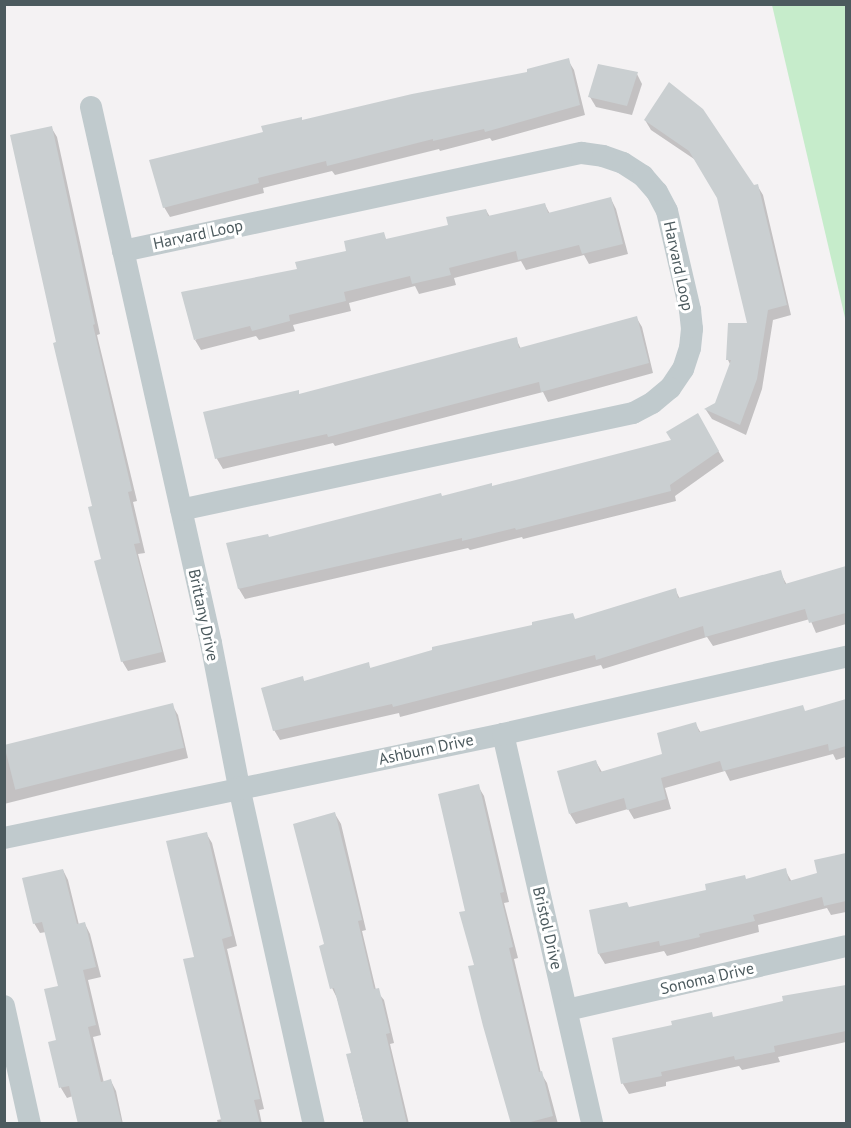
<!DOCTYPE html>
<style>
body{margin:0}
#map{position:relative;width:851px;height:1128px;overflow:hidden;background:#f4f2f3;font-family:"PT Sans",sans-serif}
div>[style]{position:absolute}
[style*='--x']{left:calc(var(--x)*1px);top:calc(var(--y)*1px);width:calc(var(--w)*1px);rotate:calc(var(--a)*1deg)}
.green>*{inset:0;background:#c6eccb}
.shadow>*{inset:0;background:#0003}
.building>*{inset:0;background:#cacfd1;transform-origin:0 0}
.street>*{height:22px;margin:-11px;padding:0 11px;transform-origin:11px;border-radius:11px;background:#c0cacd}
span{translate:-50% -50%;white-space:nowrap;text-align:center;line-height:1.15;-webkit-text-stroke:6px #fff;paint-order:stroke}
.street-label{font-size:16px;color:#4c5a5e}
.frame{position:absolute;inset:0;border:6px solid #4c5a5e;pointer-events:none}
</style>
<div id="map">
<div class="green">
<div style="clip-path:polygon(772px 5px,846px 5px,846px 322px)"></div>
</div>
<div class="shadow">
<div style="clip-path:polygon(568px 60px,574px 70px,585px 115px,492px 141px,490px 138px,440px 151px,439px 149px,335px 175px,332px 171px,263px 188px,264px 193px,170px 217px,164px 207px,303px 122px,529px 73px)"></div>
<div style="clip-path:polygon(637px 74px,642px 84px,632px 115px,596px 107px,590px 97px)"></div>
<div style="clip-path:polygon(645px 120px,753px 186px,757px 185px,763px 195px,791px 315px,773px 320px,762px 389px,746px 435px,712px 419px,706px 410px,716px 404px,731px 366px,728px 360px,749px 324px,718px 197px,697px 161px,651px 130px)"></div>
<div style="clip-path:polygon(51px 127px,57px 137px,100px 334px,97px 335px,137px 501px,133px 502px,145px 553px,138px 554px,166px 662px,128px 671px,122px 661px,94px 507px,58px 343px)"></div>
<div style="clip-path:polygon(611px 199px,616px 209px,628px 254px,589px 264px,584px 255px,526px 270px,521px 261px,454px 278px,456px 285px,419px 294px,415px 286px,349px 303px,351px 311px,293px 325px,295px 331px,259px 340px,256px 336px,201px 350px,195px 340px,299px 271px,348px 252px,383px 234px,387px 241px,450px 227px,486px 210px,490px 217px,545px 205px,550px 214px)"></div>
<div style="clip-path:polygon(636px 317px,642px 327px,653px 373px,548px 402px,543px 392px,335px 446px,333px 443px,223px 469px,217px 459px,205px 414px,300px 395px,516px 339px,521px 349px)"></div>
<div style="clip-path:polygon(698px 415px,724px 461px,675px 496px,676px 501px,523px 539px,522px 537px,470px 550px,468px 548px,245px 599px,239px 589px,228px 544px,269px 538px,492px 487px,674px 441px)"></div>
<div style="clip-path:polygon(846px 568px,846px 624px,816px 633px,810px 619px,713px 646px,707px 637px,603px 669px,601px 665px,400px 717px,399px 713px,280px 740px,274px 730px,302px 678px,305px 682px,368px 664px,371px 669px,576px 621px,675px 589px,680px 599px,780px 572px,787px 585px)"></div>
<div style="clip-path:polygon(846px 701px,846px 757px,836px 760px,833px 754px,730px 781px,725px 771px,665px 788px,671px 809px,634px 819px,628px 809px,576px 824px,570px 814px,596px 762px,602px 772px,664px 755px,695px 723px,701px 733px,806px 712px)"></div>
<div style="clip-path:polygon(172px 705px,178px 715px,188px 758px,4px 804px,4px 748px)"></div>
<div style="clip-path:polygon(478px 786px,484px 796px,509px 902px,504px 903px,518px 958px,514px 959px,541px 1073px,547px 1083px,558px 1124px,512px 1124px,476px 966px,467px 912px)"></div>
<div style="clip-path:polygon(335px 814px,341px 824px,366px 930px,362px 931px,376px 990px,384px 1000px,394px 1043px,390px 1044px,409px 1124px,364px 1124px,347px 1055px,353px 1054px,337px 998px,332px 988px,326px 945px)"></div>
<div style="clip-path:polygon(206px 833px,212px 843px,237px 946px,227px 949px,264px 1109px,259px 1110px,262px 1124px,218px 1124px,217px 1120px,223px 1119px,196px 958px)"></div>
<div style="clip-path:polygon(846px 854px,846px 912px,831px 915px,827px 908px,758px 925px,759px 932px,667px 956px,664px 951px,605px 964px,599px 954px,629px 908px,708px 892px,785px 870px,792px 882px,819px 874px,816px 861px)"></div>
<div style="clip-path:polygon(63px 870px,68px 880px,79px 925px,85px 924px,90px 934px,101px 977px,88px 980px,101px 1035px,93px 1037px,104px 1083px,111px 1081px,116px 1091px,123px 1124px,79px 1124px,73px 1096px,67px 1098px,61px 1088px,59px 988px,46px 932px,40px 933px,34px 923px)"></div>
<div style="clip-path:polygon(846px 986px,846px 1042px,778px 1057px,780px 1062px,742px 1070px,739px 1066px,666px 1082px,666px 1086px,629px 1094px,623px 1084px,613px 1039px,785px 1003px,783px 998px)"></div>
</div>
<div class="building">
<div style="clip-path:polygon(569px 58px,580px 105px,485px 132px,484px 129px,433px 141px,433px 139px,327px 166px,326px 161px,258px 178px,259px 183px,163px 208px,149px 160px,263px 132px,261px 126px,302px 117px,302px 120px,412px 94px,527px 72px,527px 69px)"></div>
<div style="clip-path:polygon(598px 64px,638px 72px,627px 106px,588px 97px)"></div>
<div style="clip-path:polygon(669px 82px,703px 109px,754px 185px,758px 184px,787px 305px,768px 310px,757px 379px,740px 425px,704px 409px,715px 403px,731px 360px,726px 360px,728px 323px,747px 323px,717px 198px,689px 151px,644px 120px)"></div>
<div style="clip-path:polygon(52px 126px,95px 324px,93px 325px,132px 491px,128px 492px,140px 543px,134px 544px,162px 652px,121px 662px,94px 561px,101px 559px,88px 507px,92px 506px,53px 343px,56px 342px,10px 135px)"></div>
<div style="clip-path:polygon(611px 197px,623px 244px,582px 254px,579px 245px,518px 260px,516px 251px,449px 268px,451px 275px,412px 284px,410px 276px,344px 292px,346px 301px,289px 315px,290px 321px,252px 331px,250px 326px,194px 340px,181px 292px,297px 269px,295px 262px,346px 251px,344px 241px,384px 232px,386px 239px,448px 225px,446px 217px,486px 209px,488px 216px,545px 203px,548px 213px)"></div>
<div style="clip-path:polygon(637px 316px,649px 363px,541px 392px,539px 382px,328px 437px,327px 434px,215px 459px,203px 412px,299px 390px,299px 394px,517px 337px,519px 348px)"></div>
<div style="clip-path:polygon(698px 413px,719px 451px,670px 485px,671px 491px,516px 530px,515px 528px,462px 541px,462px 538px,238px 589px,226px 543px,268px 534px,269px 537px,441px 493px,442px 496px,492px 483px,492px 486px,671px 440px,666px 432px)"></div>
<div style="clip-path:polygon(846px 566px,846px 613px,809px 623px,805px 609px,705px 637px,703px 626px,596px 660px,595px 655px,393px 707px,392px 704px,273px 731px,261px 688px,303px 676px,304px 681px,369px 662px,370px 668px,432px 650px,432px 647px,532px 625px,532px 622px,573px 613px,575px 619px,676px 588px,678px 598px,781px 570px,785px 584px)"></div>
<div style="clip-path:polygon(846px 699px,846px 746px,829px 751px,828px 744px,723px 771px,720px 761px,661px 778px,666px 799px,627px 810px,624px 798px,569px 814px,557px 771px,596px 760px,600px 772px,662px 754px,657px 733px,696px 722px,699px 732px,803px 705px,805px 711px)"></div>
<div style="left:173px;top:703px;width:46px;height:174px;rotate:76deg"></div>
<div style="clip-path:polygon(479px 784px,504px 892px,500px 893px,513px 947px,509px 948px,539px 1072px,542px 1071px,553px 1116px,523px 1124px,511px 1124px,483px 1026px,468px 966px,474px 965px,459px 912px,465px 911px,438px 794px)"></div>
<div style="clip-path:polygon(335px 812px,362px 920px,358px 921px,374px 989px,379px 988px,390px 1033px,386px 1034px,407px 1124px,364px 1124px,346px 1054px,351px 1053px,334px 988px,330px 989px,319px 946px,324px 944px,293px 824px)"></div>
<div style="clip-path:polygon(207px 832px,232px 936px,222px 939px,260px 1099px,254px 1100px,260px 1124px,222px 1124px,183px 959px,194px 957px,166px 841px)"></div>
<div style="clip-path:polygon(846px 853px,846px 901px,824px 906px,822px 897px,753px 915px,755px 921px,699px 934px,700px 937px,660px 946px,659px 941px,598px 954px,589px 910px,627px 902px,629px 907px,706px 890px,705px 884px,745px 875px,746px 879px,786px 868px,789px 881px,817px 873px,814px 860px)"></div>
<div style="clip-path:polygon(63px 869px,77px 924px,85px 922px,96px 967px,83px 970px,96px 1025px,88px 1027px,101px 1082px,111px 1079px,122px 1124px,78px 1124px,69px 1086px,59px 1088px,48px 1042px,56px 1040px,44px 989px,58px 986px,42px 922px,33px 924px,22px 878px)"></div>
<div style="clip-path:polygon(846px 985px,846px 1031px,774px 1046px,775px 1052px,735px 1060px,734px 1056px,661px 1072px,662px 1076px,621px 1084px,612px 1038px,672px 1025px,671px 1021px,712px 1012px,713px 1017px,783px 1001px,782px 996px)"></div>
</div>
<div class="street">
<div style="--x:91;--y:107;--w:549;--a:77.38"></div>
<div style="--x:211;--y:643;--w:147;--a:79"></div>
<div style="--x:239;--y:787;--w:345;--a:77.5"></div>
<div style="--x:123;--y:251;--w:469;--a:-12.1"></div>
<div style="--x:582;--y:153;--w:21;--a:8"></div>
<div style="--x:603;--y:156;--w:21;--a:19"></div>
<div style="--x:623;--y:163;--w:24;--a:33"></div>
<div style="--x:643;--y:176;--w:21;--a:49"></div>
<div style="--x:657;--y:192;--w:21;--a:62"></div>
<div style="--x:667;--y:211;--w:102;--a:76.9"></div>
<div style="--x:690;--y:310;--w:19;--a:84"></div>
<div style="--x:692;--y:329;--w:19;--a:96"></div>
<div style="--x:690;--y:348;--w:22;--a:108"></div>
<div style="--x:683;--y:369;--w:23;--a:124"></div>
<div style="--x:670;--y:388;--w:23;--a:140"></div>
<div style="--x:652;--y:403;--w:21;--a:152"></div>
<div style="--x:633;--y:413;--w:462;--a:167.9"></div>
<div style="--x:503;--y:734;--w:400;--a:77.1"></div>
<div style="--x:4;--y:838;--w:510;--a:-11.77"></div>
<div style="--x:503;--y:734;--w:352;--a:-12.7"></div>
<div style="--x:4;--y:1006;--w:121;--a:77.6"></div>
<div style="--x:567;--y:1010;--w:286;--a:-12.9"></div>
</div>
<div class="street-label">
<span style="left:198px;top:234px;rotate:-12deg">Harvard Loop</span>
<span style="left:679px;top:266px;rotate:78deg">Harvard Loop</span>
<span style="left:204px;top:615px;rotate:78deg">Brittany Drive</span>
<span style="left:426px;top:749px;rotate:-12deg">Ashburn Drive</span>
<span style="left:548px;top:928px;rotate:77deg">Bristol Drive</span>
<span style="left:707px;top:978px;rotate:-13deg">Sonoma Drive</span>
</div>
<div class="frame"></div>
</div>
